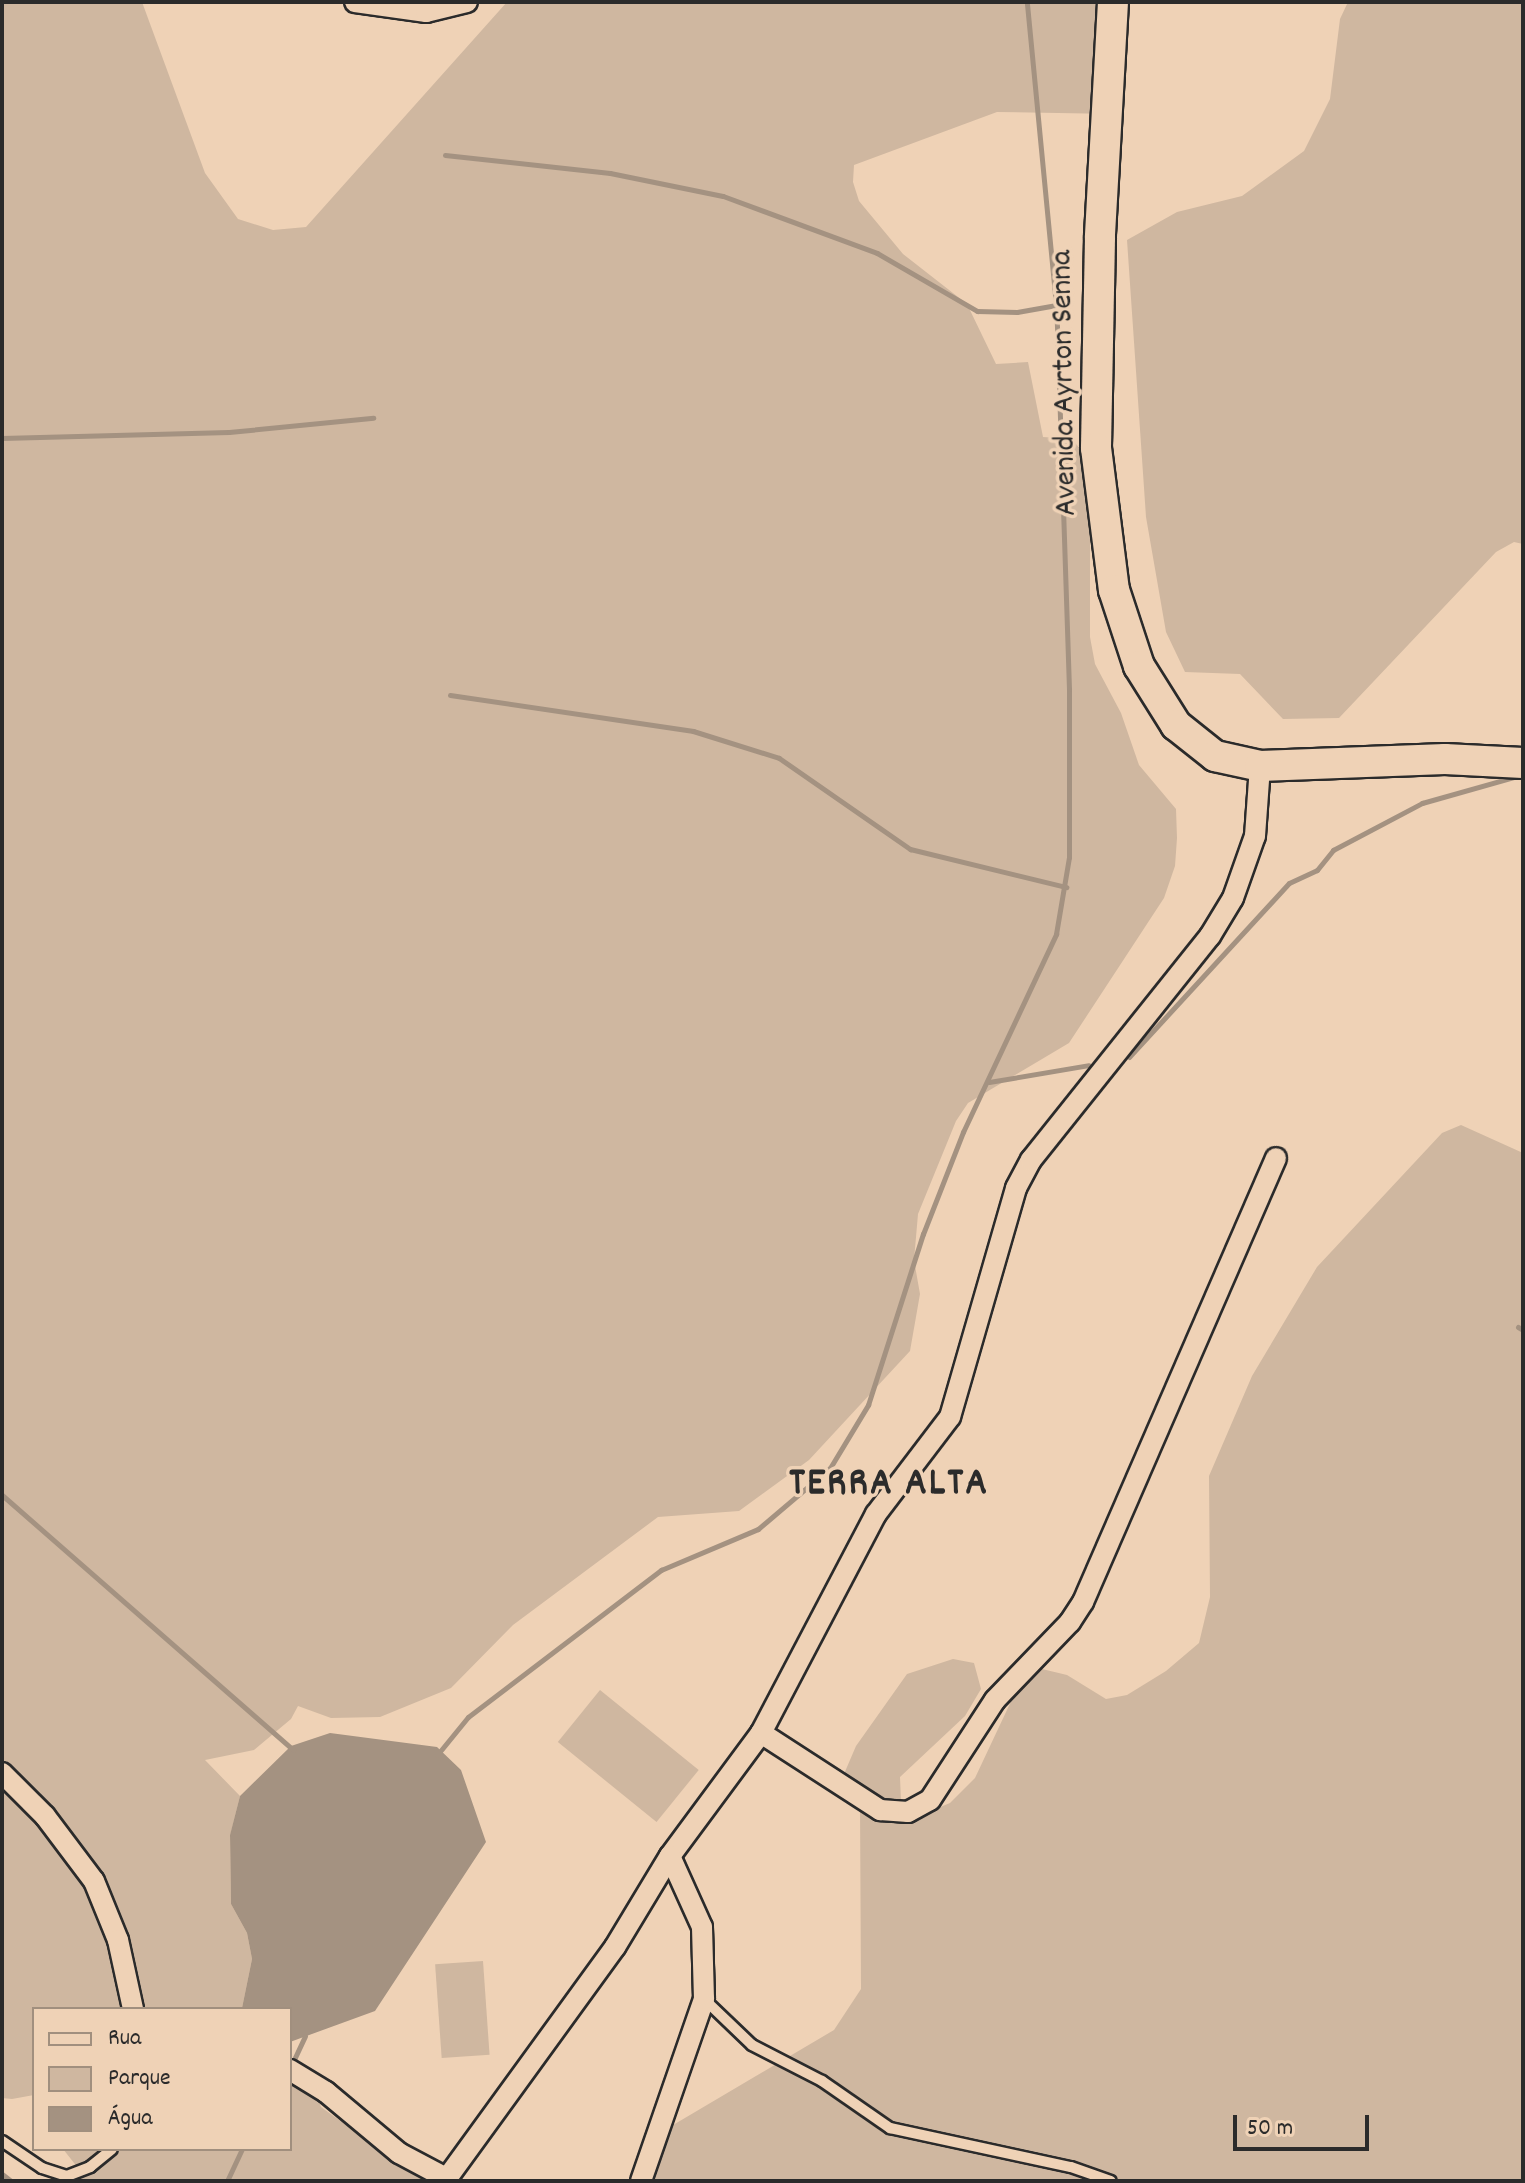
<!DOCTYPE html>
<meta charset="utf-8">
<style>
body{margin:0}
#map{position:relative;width:1525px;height:2183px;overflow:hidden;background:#efd2b6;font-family:Dekko,sans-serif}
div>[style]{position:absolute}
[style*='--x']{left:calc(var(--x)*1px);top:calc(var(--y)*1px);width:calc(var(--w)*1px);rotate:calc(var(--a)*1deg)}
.green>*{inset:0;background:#cfb7a0;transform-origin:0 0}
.water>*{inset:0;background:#a49281}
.stream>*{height:5px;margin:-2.5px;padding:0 2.5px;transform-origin:2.5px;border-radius:2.5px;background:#a49281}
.roads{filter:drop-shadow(2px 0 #2b2b2b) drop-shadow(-2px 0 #2b2b2b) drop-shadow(0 2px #2b2b2b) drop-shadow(0 -2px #2b2b2b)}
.lane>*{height:10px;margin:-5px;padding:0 5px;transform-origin:5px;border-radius:5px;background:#efd2b6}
.street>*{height:20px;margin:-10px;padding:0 10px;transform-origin:10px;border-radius:10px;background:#efd2b6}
.secondary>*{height:30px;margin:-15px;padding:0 15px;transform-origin:15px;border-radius:15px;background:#efd2b6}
span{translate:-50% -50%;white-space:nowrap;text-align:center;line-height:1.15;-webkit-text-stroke:7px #efd2b6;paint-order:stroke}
.street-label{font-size:32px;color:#2b2b2b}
.district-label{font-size:40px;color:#2b2b2b;font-weight:700;letter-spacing:2px}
.frame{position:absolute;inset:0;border:4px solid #2b2b2b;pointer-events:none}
.legend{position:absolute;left:32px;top:2007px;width:260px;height:144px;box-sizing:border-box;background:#efd2b6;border:2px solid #a18f7e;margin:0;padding:10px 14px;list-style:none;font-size:24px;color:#2b2b2b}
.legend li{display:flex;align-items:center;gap:16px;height:40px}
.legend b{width:40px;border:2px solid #a18f7e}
.scale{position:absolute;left:1233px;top:2115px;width:136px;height:36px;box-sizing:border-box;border:4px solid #2b2b2b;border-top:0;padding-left:10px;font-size:24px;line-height:28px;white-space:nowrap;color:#2b2b2b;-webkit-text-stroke:6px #efd2b6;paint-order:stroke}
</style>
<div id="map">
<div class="green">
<div style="clip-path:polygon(2px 2px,142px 2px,205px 173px,238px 219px,273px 230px,306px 227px,507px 2px,1117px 2px,1114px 114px,997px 112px,854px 165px,853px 182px,859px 201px,903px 254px,967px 304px,996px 364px,1028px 362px,1043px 437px,1072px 439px,1090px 461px,1090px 637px,1095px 664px,1121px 713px,1139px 765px,1176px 809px,1177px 838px,1175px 866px,1164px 898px,1069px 1043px,968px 1103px,956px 1121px,918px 1214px,914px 1260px,920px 1294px,910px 1351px,809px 1460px,739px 1511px,658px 1517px,513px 1625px,451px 1688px,380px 1717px,331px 1718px,298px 1706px,291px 1719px,254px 1750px,205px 1760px,240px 1796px,230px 1836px,231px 1904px,247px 1933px,252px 1959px,242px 2008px,34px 2009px,34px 2095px,12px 2099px,2px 2098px)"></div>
<div style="clip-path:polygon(1348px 2px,1523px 2px,1523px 544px,1514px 542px,1496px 552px,1339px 718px,1283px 719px,1240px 674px,1185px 672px,1166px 632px,1146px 517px,1127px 240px,1177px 212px,1242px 196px,1304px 151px,1330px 99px,1340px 19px)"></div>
<div style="clip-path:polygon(1461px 1125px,1523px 1153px,1523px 2181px,638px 2181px,668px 2128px,834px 2030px,861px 1989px,860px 1806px,838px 1788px,856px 1746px,907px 1674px,953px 1659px,974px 1663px,981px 1689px,965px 1716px,900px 1777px,901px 1802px,916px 1817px,950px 1803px,975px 1778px,1014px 1695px,1042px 1669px,1067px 1675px,1106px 1699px,1127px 1695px,1166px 1671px,1199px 1643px,1210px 1597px,1209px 1476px,1252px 1376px,1317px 1267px,1442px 1133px)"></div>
<div style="left:600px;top:1690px;width:127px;height:67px;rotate:39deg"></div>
<div style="left:483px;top:1961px;width:94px;height:48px;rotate:86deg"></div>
<div style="clip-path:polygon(290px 2068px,312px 2078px,321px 2107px,371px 2143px,403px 2151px,425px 2165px,421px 2181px,72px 2181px,78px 2168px,63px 2149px,290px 2149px)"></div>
</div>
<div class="water">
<div style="clip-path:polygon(330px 1733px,437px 1747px,461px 1770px,486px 1842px,375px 2011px,290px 2042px,290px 2009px,242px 2008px,252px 1959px,247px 1933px,231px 1904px,230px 1835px,240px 1796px,291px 1746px)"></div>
</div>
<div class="stream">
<div style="--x:445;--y:155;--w:166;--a:6.2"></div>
<div style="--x:610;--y:173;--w:115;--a:11.5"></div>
<div style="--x:723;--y:196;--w:164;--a:20.3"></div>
<div style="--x:877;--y:253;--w:116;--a:30.1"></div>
<div style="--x:977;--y:311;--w:40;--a:1.4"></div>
<div style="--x:1017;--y:312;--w:40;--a:-10"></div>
<div style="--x:2;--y:438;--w:227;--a:-1.5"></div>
<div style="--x:229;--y:432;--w:145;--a:-5.6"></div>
<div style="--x:450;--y:695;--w:246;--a:8.4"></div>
<div style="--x:693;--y:731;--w:90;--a:17.4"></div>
<div style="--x:779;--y:758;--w:160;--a:34.8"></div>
<div style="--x:910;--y:849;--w:161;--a:13.7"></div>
<div style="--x:1129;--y:1057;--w:236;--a:-47.4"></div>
<div style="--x:1289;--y:883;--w:31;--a:-25"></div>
<div style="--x:1317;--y:870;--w:26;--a:-51"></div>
<div style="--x:1333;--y:850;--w:101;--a:-27.8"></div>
<div style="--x:1422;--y:803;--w:96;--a:-15.8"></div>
<div style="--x:989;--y:1082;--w:101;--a:-9.6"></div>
<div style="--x:1518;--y:1327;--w:6;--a:31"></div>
<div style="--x:2;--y:1495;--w:387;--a:41.2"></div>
<div style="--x:437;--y:1755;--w:49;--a:-50.8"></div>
<div style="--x:468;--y:1717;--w:243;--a:-37.3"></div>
<div style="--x:661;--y:1570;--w:105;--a:-22.9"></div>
<div style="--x:758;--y:1529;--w:94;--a:-40.3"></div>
<div style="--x:830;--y:1468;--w:74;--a:-58.9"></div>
<div style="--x:868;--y:1405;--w:180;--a:-72.2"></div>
<div style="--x:923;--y:1234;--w:110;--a:-68.6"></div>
<div style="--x:963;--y:1132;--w:219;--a:-64.8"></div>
<div style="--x:1056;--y:934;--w:78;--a:-80.4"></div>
<div style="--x:1069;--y:857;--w:168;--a:-90"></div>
<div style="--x:1069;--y:689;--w:384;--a:-91.9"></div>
<div style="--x:1056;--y:305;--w:304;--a:-95.5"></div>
<div style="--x:291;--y:2066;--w:33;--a:-65"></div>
<div style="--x:2;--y:2174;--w:11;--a:38"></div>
<div style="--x:227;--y:2181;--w:35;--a:-65"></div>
</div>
<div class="roads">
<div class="lane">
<div style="--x:704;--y:1999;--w:66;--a:43.8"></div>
<div style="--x:752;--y:2045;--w:79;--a:27.2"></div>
<div style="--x:822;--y:2081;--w:83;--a:34.7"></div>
<div style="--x:890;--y:2128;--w:185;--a:12.2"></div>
<div style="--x:1071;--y:2167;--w:42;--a:19.3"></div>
<div style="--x:2;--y:2141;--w:48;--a:34"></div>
<div style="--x:42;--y:2168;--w:26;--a:18"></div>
<div style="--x:67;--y:2176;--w:25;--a:-21"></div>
<div style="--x:90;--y:2167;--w:28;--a:-39"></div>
</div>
<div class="street">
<div style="--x:355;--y:2;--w:72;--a:8"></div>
<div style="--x:426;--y:12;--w:42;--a:-13.7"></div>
<div style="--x:761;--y:1733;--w:142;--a:32.9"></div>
<div style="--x:880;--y:1810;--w:28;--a:4"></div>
<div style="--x:908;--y:1812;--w:25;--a:-29"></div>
<div style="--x:930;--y:1800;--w:119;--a:-57"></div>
<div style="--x:995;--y:1700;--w:108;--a:-46.1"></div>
<div style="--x:1070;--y:1622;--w:24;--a:-57"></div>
<div style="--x:1083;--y:1602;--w:484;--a:-66.5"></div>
<div style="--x:2;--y:1773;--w:61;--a:45"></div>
<div style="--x:45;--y:1816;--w:81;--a:53"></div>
<div style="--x:94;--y:1881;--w:64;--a:67.9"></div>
<div style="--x:118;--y:1940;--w:71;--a:77.7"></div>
<div style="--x:290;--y:2070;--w:42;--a:31.4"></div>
<div style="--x:326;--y:2092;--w:95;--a:39.9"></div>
<div style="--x:399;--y:2153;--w:53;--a:28"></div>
<div style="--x:445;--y:2181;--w:289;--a:-54"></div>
<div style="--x:615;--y:1947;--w:106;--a:-58.9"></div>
<div style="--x:670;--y:1856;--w:153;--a:-53.5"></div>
<div style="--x:761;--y:1733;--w:247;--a:-62.3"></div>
<div style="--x:876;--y:1514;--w:122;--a:-52.7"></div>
<div style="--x:950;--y:1417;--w:238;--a:-73.9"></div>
<div style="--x:1016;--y:1188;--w:32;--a:-62"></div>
<div style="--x:1031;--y:1160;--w:287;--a:-51.4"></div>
<div style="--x:1210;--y:936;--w:44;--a:-58.8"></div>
<div style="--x:1233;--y:898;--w:66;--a:-70.5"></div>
<div style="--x:1255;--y:836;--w:70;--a:-85.9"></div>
<div style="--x:641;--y:2181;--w:193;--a:-70.9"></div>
<div style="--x:704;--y:1999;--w:72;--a:-91.6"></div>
<div style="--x:702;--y:1927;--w:78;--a:-114.3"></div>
</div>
<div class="secondary">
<div style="--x:1113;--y:2;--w:236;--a:93.2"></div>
<div style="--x:1100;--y:238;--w:210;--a:91.1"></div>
<div style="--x:1096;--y:448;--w:143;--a:82.8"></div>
<div style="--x:1114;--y:590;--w:80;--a:71.8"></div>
<div style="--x:1139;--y:666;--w:70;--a:57.9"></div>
<div style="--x:1176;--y:725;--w:50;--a:38.5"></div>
<div style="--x:1215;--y:756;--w:46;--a:12.5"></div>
<div style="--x:1260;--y:766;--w:185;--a:-2.2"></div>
<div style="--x:1445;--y:759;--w:78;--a:2.9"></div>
</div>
</div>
<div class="street-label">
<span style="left:1066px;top:383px;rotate:-91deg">Avenida Ayrton Senna</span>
</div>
<div class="district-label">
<span style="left:889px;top:1486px">TERRA ALTA</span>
</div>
<div class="frame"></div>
<ul class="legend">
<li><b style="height:10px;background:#efd2b6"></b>Rua</li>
<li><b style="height:22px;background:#cfb7a0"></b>Parque</li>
<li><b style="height:22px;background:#a49281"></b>Água</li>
</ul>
<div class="scale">50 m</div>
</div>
